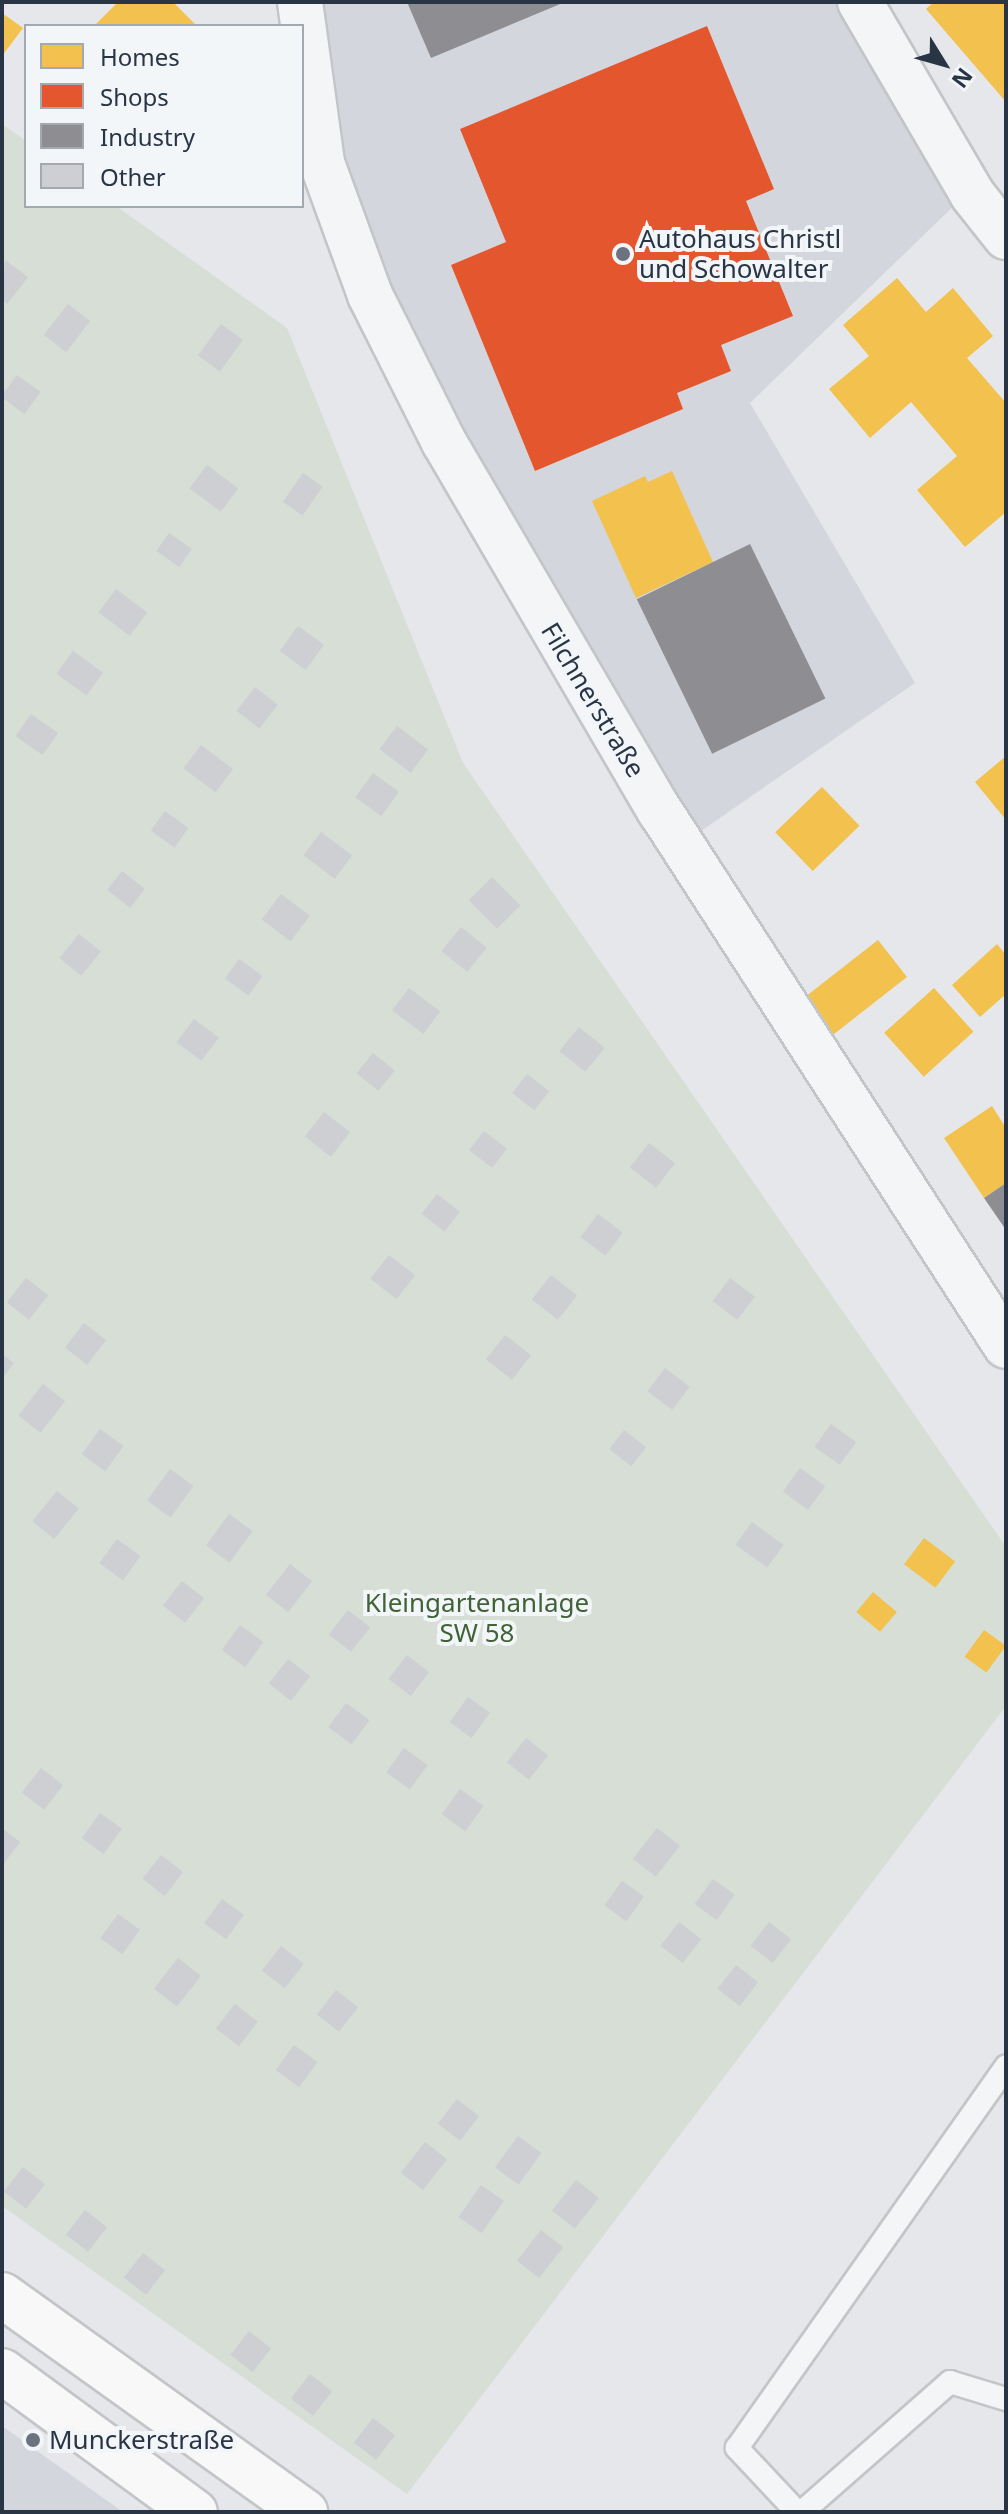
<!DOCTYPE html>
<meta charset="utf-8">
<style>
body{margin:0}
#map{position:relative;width:1008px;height:2514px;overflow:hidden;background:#e5e7ea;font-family:"Noto Sans",sans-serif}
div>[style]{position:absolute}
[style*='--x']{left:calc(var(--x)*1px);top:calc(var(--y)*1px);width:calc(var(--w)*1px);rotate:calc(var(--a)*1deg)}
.built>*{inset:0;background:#d3d7dd}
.green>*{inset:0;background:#d6ded5}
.homes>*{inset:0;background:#f2c14e;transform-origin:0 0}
.shops>*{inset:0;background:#e4572e}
.industry>*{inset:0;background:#8d8d92;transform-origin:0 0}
.building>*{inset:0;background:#cdcfd3;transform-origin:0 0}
.roads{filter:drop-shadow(2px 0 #c3c5c8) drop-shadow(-2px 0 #c3c5c8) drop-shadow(0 2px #c3c5c8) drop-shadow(0 -2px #c3c5c8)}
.lane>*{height:22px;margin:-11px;padding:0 11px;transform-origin:11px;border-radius:11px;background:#f4f5f7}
.street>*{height:44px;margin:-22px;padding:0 22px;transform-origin:22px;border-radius:22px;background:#f4f5f7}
.secondary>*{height:44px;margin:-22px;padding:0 22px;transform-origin:22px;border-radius:22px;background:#f8f8f8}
.dots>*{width:22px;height:22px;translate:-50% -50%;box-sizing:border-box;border:4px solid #f3f6f9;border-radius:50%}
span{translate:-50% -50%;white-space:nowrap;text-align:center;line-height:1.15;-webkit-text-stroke:8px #f3f6f9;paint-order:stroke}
.poi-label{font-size:26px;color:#293545}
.left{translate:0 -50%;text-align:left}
.street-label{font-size:26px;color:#293545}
.park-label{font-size:26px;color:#416236}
.frame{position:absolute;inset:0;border:4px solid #293545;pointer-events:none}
.legend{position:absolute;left:24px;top:24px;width:280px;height:184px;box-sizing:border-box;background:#f3f6f9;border:2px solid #a2a9b1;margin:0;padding:10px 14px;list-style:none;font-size:24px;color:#293545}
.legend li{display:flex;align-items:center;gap:16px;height:40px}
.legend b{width:40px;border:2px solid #a2a9b1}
.north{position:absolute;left:904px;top:24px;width:80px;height:80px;-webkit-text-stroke:6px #f3f6f9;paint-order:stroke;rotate:127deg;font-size:22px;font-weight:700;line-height:32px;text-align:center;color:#293545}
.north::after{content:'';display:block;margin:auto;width:28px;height:36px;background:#293545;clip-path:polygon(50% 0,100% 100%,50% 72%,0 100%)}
</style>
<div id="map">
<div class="built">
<div style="clip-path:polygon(316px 2px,850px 2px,963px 197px,750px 403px,915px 683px,701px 831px,456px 437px,384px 288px,334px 123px)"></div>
<div style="clip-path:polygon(2px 2426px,123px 2512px,2px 2512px)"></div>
</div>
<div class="green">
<div style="clip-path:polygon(2px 124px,26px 141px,26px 206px,116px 206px,287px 328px,463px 763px,1006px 1547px,1006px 1706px,407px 2494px,2px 2206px)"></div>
</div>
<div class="homes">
<div style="clip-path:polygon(118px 2px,173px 2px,197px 26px,94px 26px)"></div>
<div style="clip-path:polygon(934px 2px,1006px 2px,1006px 102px,926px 9px)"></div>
<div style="clip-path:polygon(2px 13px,23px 28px,2px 56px)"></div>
<div style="clip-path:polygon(897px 278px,926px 312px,953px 288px,993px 336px,967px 358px,1006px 403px,1006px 512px,965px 547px,917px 490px,957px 456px,911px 402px,870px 438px,829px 389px,869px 356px,843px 325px)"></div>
<div style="clip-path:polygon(672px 471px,713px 562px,636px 598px,592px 501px,645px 476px,648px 482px)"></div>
<div style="clip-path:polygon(1006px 756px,1006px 820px,975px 782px)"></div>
<div style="left:822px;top:787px;width:54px;height:65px;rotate:46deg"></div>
<div style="left:878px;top:940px;width:47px;height:95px;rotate:52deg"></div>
<div style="clip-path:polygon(997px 944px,1006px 955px,1006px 994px,980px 1017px,952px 985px)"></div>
<div style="left:934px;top:988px;width:59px;height:67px;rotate:48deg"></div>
<div style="clip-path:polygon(992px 1106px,1006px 1128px,1006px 1183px,984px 1198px,944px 1138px)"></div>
<div style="left:924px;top:1538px;width:39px;height:33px;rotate:37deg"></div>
<div style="left:873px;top:1592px;width:31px;height:26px;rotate:40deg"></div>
<div style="left:984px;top:1630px;width:27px;height:33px;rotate:36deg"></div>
</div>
<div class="shops">
<div style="clip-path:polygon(707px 26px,774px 189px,746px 201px,793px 316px,721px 345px,731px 371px,677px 393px,683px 409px,535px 471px,451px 265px,506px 242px,460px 129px)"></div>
</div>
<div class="industry">
<div style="clip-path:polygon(407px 2px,565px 2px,431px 58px)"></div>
<div style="left:750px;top:544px;width:172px;height:126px;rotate:64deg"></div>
<div style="clip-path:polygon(1006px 1183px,1006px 1230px,984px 1198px)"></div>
</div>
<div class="building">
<div style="clip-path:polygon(5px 260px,28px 277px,7px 304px,2px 300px)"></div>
<div style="left:68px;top:304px;width:28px;height:39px;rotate:38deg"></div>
<div style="left:221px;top:324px;width:27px;height:39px;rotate:36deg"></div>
<div style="left:17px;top:375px;width:29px;height:27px;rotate:36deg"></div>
<div style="left:207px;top:465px;width:39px;height:29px;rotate:37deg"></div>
<div style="left:303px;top:473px;width:24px;height:35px;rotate:35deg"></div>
<div style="left:169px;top:533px;width:28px;height:22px;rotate:35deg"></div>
<div style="left:116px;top:589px;width:39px;height:29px;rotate:37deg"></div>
<div style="left:298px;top:626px;width:32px;height:31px;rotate:36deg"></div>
<div style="left:73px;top:651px;width:37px;height:28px;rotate:36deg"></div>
<div style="left:255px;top:687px;width:29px;height:30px;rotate:38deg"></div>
<div style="left:31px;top:714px;width:33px;height:27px;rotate:35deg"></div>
<div style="left:397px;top:726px;width:39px;height:29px;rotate:37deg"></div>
<div style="left:201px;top:745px;width:40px;height:29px;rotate:37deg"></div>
<div style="left:373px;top:773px;width:32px;height:30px;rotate:36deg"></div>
<div style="left:165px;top:811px;width:29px;height:24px;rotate:36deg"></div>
<div style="left:321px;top:832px;width:39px;height:29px;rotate:37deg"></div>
<div style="left:122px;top:871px;width:29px;height:24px;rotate:38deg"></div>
<div style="left:492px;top:877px;width:40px;height:33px;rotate:45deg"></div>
<div style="left:281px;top:894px;width:36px;height:32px;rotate:37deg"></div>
<div style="left:461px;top:927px;width:33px;height:31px;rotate:39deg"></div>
<div style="left:79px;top:934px;width:28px;height:31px;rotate:39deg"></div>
<div style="left:239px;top:959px;width:29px;height:24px;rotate:36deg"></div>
<div style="left:409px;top:988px;width:39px;height:28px;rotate:37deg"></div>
<div style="left:194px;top:1019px;width:31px;height:29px;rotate:37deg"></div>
<div style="left:579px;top:1027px;width:33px;height:31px;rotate:39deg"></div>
<div style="left:373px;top:1053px;width:28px;height:26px;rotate:39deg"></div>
<div style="left:527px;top:1074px;width:28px;height:24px;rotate:38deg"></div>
<div style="left:324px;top:1112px;width:33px;height:31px;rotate:38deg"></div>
<div style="left:484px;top:1131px;width:29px;height:24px;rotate:38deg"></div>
<div style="left:649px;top:1143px;width:33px;height:31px;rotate:38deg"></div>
<div style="left:437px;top:1194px;width:29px;height:25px;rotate:38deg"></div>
<div style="left:598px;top:1214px;width:31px;height:29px;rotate:37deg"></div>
<div style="left:389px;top:1255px;width:33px;height:30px;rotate:38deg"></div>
<div style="left:551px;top:1275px;width:33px;height:31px;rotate:38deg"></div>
<div style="left:26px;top:1278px;width:28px;height:31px;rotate:38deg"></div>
<div style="left:730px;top:1278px;width:31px;height:29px;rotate:37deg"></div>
<div style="left:84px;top:1323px;width:28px;height:31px;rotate:38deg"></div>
<div style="left:505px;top:1335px;width:33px;height:31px;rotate:38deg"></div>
<div style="clip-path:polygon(2px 1354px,14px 1363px,2px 1379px)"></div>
<div style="left:665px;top:1368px;width:31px;height:29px;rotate:37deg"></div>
<div style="left:43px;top:1384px;width:28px;height:40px;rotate:38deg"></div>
<div style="left:831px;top:1424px;width:31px;height:28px;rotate:36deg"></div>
<div style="left:100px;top:1429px;width:29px;height:31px;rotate:36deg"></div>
<div style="left:624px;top:1430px;width:28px;height:24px;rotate:38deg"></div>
<div style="left:800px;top:1468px;width:31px;height:29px;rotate:36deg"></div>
<div style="left:170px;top:1469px;width:29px;height:39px;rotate:36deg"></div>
<div style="left:57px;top:1491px;width:28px;height:39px;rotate:39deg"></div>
<div style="left:229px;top:1514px;width:29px;height:39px;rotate:36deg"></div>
<div style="left:752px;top:1522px;width:39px;height:28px;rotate:36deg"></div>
<div style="left:117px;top:1539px;width:29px;height:30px;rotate:36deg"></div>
<div style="left:290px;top:1564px;width:28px;height:39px;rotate:38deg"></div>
<div style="left:182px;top:1581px;width:28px;height:31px;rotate:38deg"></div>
<div style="left:348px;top:1610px;width:28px;height:31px;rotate:38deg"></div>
<div style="left:240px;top:1625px;width:29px;height:31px;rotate:36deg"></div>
<div style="left:407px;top:1655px;width:28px;height:30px;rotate:38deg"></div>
<div style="left:288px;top:1659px;width:28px;height:31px;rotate:38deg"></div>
<div style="left:468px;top:1697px;width:27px;height:31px;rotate:36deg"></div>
<div style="left:346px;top:1703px;width:29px;height:30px;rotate:36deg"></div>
<div style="left:526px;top:1738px;width:28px;height:31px;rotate:38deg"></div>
<div style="left:404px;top:1748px;width:29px;height:30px;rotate:36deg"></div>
<div style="left:41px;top:1768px;width:28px;height:31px;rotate:38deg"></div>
<div style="left:460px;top:1789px;width:29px;height:31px;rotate:36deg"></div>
<div style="left:100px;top:1813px;width:27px;height:31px;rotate:36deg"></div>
<div style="clip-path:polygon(2px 1828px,20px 1842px,2px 1866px)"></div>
<div style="left:657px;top:1828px;width:29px;height:39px;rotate:38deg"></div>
<div style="left:161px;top:1855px;width:28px;height:30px;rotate:38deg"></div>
<div style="left:713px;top:1879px;width:27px;height:31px;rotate:36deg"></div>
<div style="left:622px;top:1881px;width:27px;height:30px;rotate:36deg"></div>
<div style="left:222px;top:1899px;width:27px;height:30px;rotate:36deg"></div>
<div style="left:118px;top:1914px;width:27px;height:30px;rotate:36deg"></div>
<div style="left:679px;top:1922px;width:28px;height:30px;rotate:38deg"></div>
<div style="left:769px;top:1922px;width:28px;height:30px;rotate:38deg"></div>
<div style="left:281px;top:1946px;width:29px;height:31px;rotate:38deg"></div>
<div style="left:178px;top:1958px;width:29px;height:39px;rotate:38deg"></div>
<div style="left:736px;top:1965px;width:28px;height:30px;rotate:38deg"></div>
<div style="left:336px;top:1990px;width:28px;height:31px;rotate:38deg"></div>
<div style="left:235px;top:2004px;width:29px;height:31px;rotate:38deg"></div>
<div style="left:294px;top:2045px;width:29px;height:31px;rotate:36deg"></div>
<div style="left:457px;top:2099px;width:28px;height:31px;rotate:38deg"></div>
<div style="left:518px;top:2136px;width:29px;height:39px;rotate:36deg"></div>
<div style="left:425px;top:2142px;width:28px;height:39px;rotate:38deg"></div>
<div style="left:23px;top:2167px;width:28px;height:31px;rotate:38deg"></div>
<div style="left:576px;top:2180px;width:29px;height:39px;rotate:38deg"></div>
<div style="left:481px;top:2185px;width:28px;height:39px;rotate:35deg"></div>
<div style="left:85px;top:2210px;width:28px;height:31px;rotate:38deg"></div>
<div style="left:541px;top:2230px;width:28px;height:39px;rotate:38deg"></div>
<div style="left:143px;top:2253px;width:28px;height:31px;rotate:38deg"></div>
<div style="left:249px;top:2331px;width:28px;height:30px;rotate:38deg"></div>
<div style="left:310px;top:2374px;width:28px;height:31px;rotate:38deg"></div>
<div style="left:373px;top:2418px;width:28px;height:31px;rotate:38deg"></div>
</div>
<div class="roads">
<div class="lane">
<div style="--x:797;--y:2512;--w:88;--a:-133.2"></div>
<div style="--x:737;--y:2448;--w:467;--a:-54.8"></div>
<div style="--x:802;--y:2512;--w:197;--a:-41.3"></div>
<div style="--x:950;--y:2382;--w:59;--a:16.9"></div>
</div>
<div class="street">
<div style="--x:300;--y:2;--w:162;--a:82.2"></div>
<div style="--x:322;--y:163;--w:140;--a:70"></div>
<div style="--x:370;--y:295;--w:165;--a:63.3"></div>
<div style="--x:444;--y:442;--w:428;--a:59.7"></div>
<div style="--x:660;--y:811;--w:637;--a:57.11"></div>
<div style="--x:860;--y:2;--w:222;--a:59.7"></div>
<div style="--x:972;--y:194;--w:55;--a:51.7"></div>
</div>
<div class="secondary">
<div style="--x:2;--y:2295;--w:373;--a:35.6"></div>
<div style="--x:2;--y:2371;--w:239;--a:36.2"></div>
</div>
</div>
<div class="dots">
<div style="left:623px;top:254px;background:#6b737f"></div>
<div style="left:33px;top:2440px;background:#6b737f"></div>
</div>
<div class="poi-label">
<span class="left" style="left:639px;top:254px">Autohaus Christl<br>und Schowalter</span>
<span class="left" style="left:49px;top:2440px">Munckerstraße</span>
</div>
<div class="street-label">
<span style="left:593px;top:700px;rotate:59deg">Filchnerstraße</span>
</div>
<div class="park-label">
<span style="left:477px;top:1618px">Kleingartenanlage<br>SW 58</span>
</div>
<div class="frame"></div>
<ul class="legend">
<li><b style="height:22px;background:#f2c14e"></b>Homes</li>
<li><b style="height:22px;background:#e4572e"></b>Shops</li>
<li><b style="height:22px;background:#8d8d92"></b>Industry</li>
<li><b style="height:22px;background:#cdcfd3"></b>Other</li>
</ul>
<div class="north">N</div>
</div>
